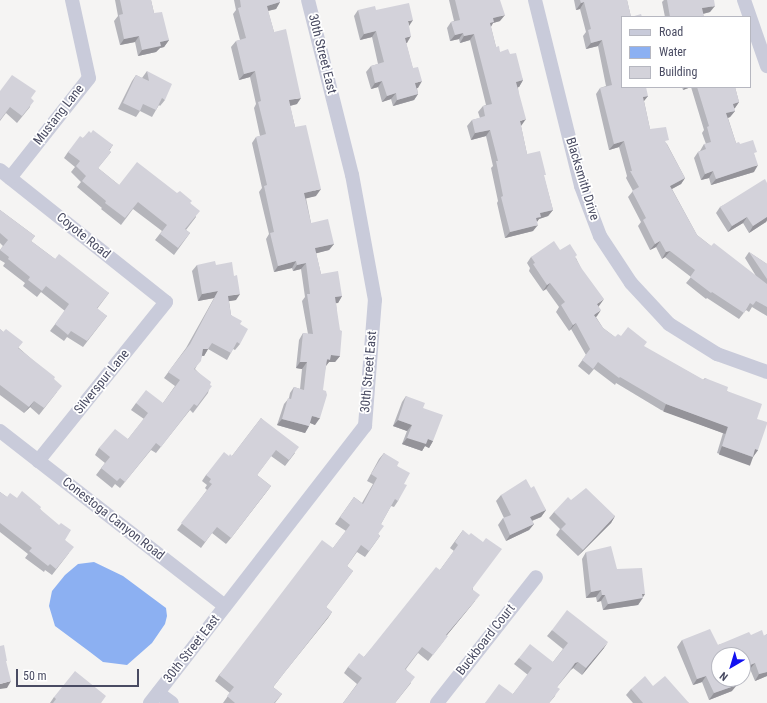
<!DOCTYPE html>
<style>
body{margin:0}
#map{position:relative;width:767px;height:703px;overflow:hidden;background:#f5f4f3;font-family:"Roboto Condensed",sans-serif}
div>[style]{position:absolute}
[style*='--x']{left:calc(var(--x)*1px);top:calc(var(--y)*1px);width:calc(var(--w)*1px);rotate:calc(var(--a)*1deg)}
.water>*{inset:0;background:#8cb0f2}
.minor>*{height:14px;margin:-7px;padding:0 7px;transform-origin:7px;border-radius:7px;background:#c9cbda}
.wall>*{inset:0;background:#b5b5bb}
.shaded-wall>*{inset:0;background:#949399;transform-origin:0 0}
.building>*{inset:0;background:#d3d2da}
span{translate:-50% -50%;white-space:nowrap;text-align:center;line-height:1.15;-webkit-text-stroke:3.5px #fff;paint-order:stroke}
.street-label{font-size:13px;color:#494b62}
.legend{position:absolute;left:621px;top:16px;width:130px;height:72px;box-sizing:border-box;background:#fff;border:1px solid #b6b7c0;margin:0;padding:5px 7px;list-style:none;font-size:12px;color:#494b62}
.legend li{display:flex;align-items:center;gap:8px;height:20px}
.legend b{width:20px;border:1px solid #b6b7c0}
.north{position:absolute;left:711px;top:647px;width:40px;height:40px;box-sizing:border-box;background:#fff;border:1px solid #b6b7c0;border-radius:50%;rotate:218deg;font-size:11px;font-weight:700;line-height:16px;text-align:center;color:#494b62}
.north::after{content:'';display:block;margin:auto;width:14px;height:18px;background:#1211f0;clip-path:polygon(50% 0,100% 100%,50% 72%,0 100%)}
.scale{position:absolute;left:16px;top:669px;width:123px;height:18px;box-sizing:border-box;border:2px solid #494b62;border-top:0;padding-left:5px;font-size:12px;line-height:14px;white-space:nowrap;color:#494b62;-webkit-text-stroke:3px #fff;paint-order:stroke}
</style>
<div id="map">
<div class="water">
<div style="clip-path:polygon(94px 562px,123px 576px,166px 608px,167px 616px,165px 624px,152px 643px,127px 665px,103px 662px,90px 652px,55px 626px,49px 606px,52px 591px,65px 575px,78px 564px)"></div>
</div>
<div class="minor">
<div style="--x:535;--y:0;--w:192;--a:76.1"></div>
<div style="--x:581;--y:186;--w:53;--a:69.2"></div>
<div style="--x:600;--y:236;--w:56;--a:56.6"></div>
<div style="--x:631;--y:283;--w:56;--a:47.2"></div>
<div style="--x:669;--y:324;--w:57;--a:32"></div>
<div style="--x:717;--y:354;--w:53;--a:19.8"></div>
<div style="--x:744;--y:0;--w:70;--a:70.8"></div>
<div style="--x:0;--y:170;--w:212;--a:38.5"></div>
<div style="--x:166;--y:302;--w:204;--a:128.8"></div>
<div style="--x:10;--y:178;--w:127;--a:-51.7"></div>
<div style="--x:89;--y:78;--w:80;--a:-102.3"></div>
<div style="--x:0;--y:431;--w:285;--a:37.9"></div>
<div style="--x:158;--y:693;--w:17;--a:36"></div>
<div style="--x:150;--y:703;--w:351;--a:-52.2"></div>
<div style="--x:365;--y:426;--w:126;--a:-85.5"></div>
<div style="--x:375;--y:300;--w:127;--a:-100.4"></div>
<div style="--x:352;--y:175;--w:180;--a:-104.1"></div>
<div style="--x:437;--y:703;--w:160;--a:-51.8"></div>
</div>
<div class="wall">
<div style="clip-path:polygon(115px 0,151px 0,154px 13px,169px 40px,164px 47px,160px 48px,156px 52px,138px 56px,135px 42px,120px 45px,114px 21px,118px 16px)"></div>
<div style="clip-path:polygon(234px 0,280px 0,280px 2px,276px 9px,268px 11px,274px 32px,297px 104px,290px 106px,295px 127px,316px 196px,306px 198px,311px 223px,334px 244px,329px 250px,316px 253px,321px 274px,342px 296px,338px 303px,336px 303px,340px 356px,335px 362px,329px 362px,326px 365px,315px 425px,310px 423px,309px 426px,305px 433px,277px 425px,284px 404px,289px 398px,290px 393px,294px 387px,300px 389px,302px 369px,296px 368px,299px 340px,303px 333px,308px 334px,302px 301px,305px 297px,301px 269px,293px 271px,292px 268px,274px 272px,266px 239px,269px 234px,259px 192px,262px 188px,252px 143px,256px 137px,260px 136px,254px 108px,256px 104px,250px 77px,239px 80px,231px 47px,236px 41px,240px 40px,233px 14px,236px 10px)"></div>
<div style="clip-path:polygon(449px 0,500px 0,500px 21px,493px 23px,491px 27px,496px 47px,500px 52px,510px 54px,523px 80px,519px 87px,518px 87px,521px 126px,527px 154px,544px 177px,553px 210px,548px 216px,539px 219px,537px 222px,533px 231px,505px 238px,497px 203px,498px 201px,491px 168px,493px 166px,486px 136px,471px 140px,467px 126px,472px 120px,480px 118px,478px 112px,483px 106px,486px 105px,470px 40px,460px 43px,459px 39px,450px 41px,447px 28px,451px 22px,454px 21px)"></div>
<div style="clip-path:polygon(574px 0,627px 0,631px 17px,642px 17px,622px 17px,622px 87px,648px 96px,644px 101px,650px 129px,667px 144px,685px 178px,681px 184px,672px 189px,697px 235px,711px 246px,756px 276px,745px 258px,749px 252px,767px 264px,767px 316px,752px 307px,749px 312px,746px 310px,739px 319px,707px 298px,706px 299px,686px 283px,691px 277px,665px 257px,662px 259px,656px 247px,650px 250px,638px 226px,641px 222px,628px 197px,633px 191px,626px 178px,627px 176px,619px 147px,609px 150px,596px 94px,600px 88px,606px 86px,598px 46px,586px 49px,583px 36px,586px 32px,580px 9px,576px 10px)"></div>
<div style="clip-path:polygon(664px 0,714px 0,710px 12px,703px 14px,704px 17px,665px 17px,662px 2px)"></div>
<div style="clip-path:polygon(358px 10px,376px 10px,409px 26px,407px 43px,406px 43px,418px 88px,417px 88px,418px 94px,414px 100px,393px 106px,391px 99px,382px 102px,378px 87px,371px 89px,366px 72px,371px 66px,378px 64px,372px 37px,360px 40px,354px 16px)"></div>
<div style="clip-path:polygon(147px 71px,165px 100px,160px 106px,159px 105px,156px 110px,152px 117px,140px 111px,136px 117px,118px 109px,132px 81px,136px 75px,142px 78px)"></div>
<div style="clip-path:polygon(682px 87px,735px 87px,739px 102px,734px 109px,735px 111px,730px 117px,728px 118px,736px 143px,740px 144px,755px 156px,754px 172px,711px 185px,709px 178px,701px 180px,694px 158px,698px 152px,700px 151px,704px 144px,706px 144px,702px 133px,704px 130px,691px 87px,683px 90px)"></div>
<div style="clip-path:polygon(0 91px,31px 98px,30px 107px,17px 123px,6px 113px,0 121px)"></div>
<div style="clip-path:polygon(91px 133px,113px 145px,109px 151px,111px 152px,98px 168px,119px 185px,190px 203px,196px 217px,186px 230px,190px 233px,174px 255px,155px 240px,162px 231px,133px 209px,121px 225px,101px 209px,102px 208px,77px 187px,81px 182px,71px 172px,75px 167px,64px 158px,68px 152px,83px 138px)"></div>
<div style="clip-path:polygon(767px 183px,767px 220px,766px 222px,749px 233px,743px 223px,728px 232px,716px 213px,720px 207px)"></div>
<div style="clip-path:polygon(0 210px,35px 236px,31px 241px,55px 259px,109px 293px,97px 309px,107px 316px,83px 347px,67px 337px,64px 341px,50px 331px,65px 311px,41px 292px,37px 297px,23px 286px,25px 283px,3px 266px,5px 263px,0 260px,0 250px,3px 246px,0 243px)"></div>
<div style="clip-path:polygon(560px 250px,576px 258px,599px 306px,597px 316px,596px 317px,603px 328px,615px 337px,621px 336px,644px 347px,703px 380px,705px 378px,727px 391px,757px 419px,758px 450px,748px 464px,717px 453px,723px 433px,661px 410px,616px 383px,615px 385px,594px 369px,589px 375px,578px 366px,586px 355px,571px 329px,569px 331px,556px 312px,559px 307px,546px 289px,543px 291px,529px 271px,530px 268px,527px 263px,531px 257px)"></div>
<div style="clip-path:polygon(197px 265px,216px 265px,236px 300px,229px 301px,231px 315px,240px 324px,240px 344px,235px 350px,233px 349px,227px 360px,208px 349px,204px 356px,202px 356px,195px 369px,210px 385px,208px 393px,193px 413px,190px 410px,156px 453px,151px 450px,120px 488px,115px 484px,112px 488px,96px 475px,105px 463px,95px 455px,99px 448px,128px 439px,144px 419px,131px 410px,136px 403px,163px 403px,175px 386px,164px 378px,186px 348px,214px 298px,198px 301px,192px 271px)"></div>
<div style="clip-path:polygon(0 329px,19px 348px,54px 379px,57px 392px,39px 415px,30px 407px,24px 413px,0 395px)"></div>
<div style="clip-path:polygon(406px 396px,423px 408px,433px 441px,429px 448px,425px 446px,422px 451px,402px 444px,407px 431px,393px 426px,402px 402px)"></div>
<div style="clip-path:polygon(261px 418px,295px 453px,285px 466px,271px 456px,257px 475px,271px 486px,226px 544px,212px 533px,201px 548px,177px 530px,207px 490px,205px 488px,207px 485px,202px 481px,206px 475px,229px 456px,232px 456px)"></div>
<div style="clip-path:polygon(384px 453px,397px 466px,404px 484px,398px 501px,394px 507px,391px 506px,381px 524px,378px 534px,380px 536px,365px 557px,357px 552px,347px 566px,353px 571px,326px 607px,332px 612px,273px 687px,282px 694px,275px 703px,223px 703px,230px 693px,215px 681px,219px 675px,333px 548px,346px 531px,335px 524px,354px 497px,362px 503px,373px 484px,367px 481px,379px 459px)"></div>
<div style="clip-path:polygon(531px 488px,546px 510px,541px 517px,532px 521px,534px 524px,529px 530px,506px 541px,498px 525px,503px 518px,504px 518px,496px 501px,501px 495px)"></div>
<div style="clip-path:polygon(0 492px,7px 497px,17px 498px,40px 509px,65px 540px,69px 553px,52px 575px,45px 570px,44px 572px,25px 558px,28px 554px,0 532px)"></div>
<div style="clip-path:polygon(571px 500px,615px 516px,611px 523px,578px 556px,556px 535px,560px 529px,549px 518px,554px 512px)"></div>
<div style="clip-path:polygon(463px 530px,473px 590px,475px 601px,447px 635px,443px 642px,428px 661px,418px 653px,406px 669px,411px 683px,395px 703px,343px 703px,357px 684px,344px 673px,348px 667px,364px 657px,440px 570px,454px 551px,450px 548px)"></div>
<div style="clip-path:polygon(586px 552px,617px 569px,642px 597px,643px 598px,638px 605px,603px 610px,601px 601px,597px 602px,596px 597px,586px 598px,582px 559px)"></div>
<div style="clip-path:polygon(552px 630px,604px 648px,582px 675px,573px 668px,571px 670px,557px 687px,555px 696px,549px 703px,485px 703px,513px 694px,528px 675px,514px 664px,519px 658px,553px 662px,563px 649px,547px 636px)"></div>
<div style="clip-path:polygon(767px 634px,767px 676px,755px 681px,750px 669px,743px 672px,743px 655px,719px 655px,732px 691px,709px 700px,702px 682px,693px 685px,677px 647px,682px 640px,718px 645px,751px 635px,764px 636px)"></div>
<div style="clip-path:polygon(653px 686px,689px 703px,633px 703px,626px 695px,631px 689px)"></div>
<div style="clip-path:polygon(54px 697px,102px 703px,50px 703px)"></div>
</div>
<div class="shaded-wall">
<div style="clip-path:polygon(280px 2px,276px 9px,263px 12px,267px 6px)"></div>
<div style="clip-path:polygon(584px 2px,580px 9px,576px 10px,581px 3px)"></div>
<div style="clip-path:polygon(715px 6px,710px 12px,698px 15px,702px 8px)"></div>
<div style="clip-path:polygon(505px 15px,500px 21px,493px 23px,490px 28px,486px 29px,493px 18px)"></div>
<div style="clip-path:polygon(413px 20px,409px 26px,408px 21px)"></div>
<div style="clip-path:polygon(376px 31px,372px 37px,360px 40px,364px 34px)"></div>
<div style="clip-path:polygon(463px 33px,459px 39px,450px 41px,455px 35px)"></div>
<div style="clip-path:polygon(474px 34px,470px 40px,460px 43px,464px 36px)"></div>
<div style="clip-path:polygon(139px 36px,135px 42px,120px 45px,124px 39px)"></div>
<div style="clip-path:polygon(411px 36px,407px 43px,400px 44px,405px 38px)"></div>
<div style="clip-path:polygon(169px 40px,164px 47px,160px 48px,156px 52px,138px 56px,142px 50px,160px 42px)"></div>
<div style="clip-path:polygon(602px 40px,598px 46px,586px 49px,591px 43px)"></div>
<div style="clip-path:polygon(255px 71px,250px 77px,239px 80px,244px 74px)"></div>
<div style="clip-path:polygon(523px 80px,519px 87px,512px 89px,516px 82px)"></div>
<div style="clip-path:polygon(382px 81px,378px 87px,371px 89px,375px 83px)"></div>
<div style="clip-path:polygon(422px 81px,418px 88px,411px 89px,415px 83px)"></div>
<div style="clip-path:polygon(685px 87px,691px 87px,683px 90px)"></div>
<div style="clip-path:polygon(396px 93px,391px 99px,382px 102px,387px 96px)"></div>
<div style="clip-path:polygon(418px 94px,414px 100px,393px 106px,397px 100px)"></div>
<div style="clip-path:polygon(648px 96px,643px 102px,643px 97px)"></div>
<div style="clip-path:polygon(301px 98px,297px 104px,285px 107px,289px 100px)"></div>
<div style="clip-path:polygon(739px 102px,735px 108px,728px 110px,733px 104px)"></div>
<div style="clip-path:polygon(735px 111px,730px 117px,722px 120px,726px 113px)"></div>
<div style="clip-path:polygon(526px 119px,521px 126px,520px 121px)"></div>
<div style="clip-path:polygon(490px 130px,486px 136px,471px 140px,475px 133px)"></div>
<div style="clip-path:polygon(624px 141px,619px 147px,609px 150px,614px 144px)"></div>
<div style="clip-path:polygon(758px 165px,754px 172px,711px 185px,716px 179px)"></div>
<div style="clip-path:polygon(713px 171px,709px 178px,701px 180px,705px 174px)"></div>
<div style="clip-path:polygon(685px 178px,681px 184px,666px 192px,670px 186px)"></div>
<div style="clip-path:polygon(321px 189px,316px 196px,300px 200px,304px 193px)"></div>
<div style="clip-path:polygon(553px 210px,548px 216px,539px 219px,536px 223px,532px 224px,540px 213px)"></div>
<div style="clip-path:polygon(767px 216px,767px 220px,766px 222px,749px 233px,753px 226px)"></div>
<div style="clip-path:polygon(747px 217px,743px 223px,728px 232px,732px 226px)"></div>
<div style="clip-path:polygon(538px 225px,533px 231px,505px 238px,510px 232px)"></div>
<div style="clip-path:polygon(660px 241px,656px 247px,650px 250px,655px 244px)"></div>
<div style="clip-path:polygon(334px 244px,329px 250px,310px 255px,315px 248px)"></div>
<div style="clip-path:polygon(670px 251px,665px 257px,662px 259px,666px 252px)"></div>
<div style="clip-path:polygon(296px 261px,292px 268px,274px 272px,278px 266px)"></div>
<div style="clip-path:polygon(306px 263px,301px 269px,293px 271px,297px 265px)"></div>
<div style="clip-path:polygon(550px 283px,546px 289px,543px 291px,547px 285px)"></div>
<div style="clip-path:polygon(218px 291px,214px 298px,198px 301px,202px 294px)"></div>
<div style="clip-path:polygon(240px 294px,236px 300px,224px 302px,228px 296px)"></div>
<div style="clip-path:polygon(342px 296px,338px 303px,330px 304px,335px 297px)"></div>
<div style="clip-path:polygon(604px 299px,599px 306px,593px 310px,597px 304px)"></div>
<div style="clip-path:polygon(601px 310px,597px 316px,590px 321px,594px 315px)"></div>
<div style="clip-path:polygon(576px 323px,571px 329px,569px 331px,573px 325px)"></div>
<div style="clip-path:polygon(203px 349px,208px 349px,204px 356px,199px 355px)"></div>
<div style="clip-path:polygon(331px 355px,340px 356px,335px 362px,329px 362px,326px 366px,323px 366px)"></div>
<div style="clip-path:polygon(300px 362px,307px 362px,302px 369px,296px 368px)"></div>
<div style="clip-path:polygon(34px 401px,30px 407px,24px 413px)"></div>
<div style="left:666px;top:404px;width:66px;height:8px;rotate:20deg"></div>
<div style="clip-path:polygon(312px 416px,320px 418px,315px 425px,308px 422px)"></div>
<div style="clip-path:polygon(282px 419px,309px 426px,305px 433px,277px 425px)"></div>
<div style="clip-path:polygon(398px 420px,412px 425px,407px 431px,393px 426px)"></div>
<div style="clip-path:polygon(407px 438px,428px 439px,433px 441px,429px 448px,425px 446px,422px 451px,402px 444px)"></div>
<div style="left:722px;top:446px;width:33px;height:9px;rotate:20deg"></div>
<div style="clip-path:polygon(755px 449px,758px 450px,753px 457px,751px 456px)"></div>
<div style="clip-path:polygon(271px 486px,266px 492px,226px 544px,231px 538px)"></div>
<div style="clip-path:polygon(546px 510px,541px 517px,526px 523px,530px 517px)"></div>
<div style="clip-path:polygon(615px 516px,611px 523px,578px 556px,583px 550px)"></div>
<div style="clip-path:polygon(534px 524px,529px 530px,506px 541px,510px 535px)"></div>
<div style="clip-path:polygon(601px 590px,596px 597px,586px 598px,591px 592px)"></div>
<div style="clip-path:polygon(642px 594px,645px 594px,638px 605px,603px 610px,608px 604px)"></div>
<div style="clip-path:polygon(480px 595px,475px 601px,442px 641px,446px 635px)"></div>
<div style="clip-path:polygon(602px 595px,605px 595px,601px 601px,597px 602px)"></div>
<div style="clip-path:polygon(332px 612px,328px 618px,268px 693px,273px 687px)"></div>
<div style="clip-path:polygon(608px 642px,604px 648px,582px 675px,586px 668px)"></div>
<div style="clip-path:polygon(578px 662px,573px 668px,571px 670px,575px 663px)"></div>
<div style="clip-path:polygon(755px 663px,750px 669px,743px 672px,743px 668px)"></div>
<div style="clip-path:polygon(767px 672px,767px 676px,755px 681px,759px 674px)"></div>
<div style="clip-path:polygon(706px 676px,702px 682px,693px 685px,697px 679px)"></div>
<div style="clip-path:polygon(11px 681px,7px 688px,0 689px,0 684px)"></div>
<div style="clip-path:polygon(737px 685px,732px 691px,709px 700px,714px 693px)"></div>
</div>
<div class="building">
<div style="clip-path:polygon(120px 0,151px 0,154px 13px,162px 12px,169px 40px,160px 42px,161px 46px,142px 50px,139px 36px,124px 39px,119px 15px,123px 14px)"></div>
<div style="clip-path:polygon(240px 0,280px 0,280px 2px,267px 6px,274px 32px,286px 29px,301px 98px,289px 100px,295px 127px,306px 125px,321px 189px,304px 193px,311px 223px,328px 219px,334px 244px,315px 248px,321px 274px,338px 271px,342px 296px,335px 297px,340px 330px,342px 331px,340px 356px,331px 355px,330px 360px,327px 359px,323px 390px,326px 391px,327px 395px,320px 418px,312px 416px,309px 426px,282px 419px,288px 398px,291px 399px,294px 387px,304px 390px,307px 362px,300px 362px,303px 333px,313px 334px,307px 294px,310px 294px,306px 263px,297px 265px,296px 261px,278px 266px,270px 233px,274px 232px,264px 186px,267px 185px,256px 137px,266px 134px,258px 102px,261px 101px,255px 71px,244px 74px,236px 41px,246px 38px,238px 8px,241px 7px)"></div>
<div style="clip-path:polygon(455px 0,500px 0,505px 15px,493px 18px,494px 22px,490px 23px,496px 47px,499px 46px,500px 52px,508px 49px,510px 54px,516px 53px,523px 80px,516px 82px,526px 119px,520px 121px,527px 154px,540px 151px,546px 175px,544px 175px,553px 210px,540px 213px,541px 217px,536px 218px,538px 225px,510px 232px,501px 197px,503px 196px,496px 161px,498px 161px,490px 130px,475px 133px,472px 120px,485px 116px,483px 106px,492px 104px,474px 34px,464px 36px,463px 33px,455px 35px,451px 22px,460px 20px)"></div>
<div style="clip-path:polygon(580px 0,627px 0,631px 17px,641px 14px,642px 17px,622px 17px,622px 87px,646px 87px,648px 96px,643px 97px,650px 129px,666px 127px,669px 140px,665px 141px,685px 178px,670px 186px,697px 235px,711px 246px,714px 243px,767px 284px,767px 307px,756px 301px,753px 305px,750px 303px,744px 313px,712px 292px,711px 293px,690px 277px,695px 270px,670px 251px,666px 252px,660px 241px,655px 244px,643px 220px,646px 218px,632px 191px,639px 187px,630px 171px,632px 171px,624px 141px,614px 144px,600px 88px,612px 85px,602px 40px,591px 43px,588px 30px,591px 29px,584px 2px,581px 3px)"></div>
<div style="clip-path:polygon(667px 0,714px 0,715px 6px,702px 8px,704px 17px,670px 17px)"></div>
<div style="clip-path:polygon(409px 3px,413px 20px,408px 21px,411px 36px,405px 38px,413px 68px,418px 67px,422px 81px,415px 83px,418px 94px,397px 100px,396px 93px,387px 96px,382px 81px,375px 83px,371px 66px,384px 62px,376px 31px,364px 34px,358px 10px,375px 6px,376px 10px)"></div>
<div style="clip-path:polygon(147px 71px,172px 84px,165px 100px,162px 98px,156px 110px,143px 104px,140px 111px,123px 103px,136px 75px,149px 81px)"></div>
<div style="clip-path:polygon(12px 75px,36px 91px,31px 98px,34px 101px,22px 116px,10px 107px,0 120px,0 91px)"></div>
<div style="clip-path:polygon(697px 87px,735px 87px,739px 102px,733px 104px,735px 111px,726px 113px,736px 143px,739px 142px,740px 144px,753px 140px,757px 152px,754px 153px,758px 165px,716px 179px,713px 171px,705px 174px,698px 152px,706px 149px,704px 144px,711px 142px,707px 127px,709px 126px)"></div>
<div style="clip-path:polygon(93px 130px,113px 145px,109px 150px,111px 152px,98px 168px,119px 185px,137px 162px,177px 193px,180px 191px,192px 201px,190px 203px,200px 211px,185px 229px,190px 233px,178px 248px,160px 234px,167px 225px,138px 202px,125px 218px,105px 203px,106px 201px,82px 181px,86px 176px,76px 166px,80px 161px,68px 152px,80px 136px,83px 138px,89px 131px,91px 133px)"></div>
<div style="clip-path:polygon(765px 179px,767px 183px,767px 217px,753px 226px,747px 217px,732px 226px,720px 207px)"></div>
<div style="clip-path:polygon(0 210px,35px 236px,31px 241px,55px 259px,59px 254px,109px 293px,97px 308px,107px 316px,87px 341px,71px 331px,68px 335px,55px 324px,69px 304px,46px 286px,42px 291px,28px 280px,30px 277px,8px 259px,9px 257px,0 250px,8px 240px,0 233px)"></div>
<div style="clip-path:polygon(554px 241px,560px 250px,570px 244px,577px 255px,575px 257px,582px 269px,604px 299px,597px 304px,601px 310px,594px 315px,603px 328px,615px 337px,618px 334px,621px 336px,628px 327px,647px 342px,644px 346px,704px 380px,705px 378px,728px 387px,727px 391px,762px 404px,757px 419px,767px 422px,767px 424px,758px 450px,755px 449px,753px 457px,722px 446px,728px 427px,666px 404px,620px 377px,619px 378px,598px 362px,593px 369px,582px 360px,590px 349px,576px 323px,573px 325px,561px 305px,565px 302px,550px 283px,547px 285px,533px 264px,535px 263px,531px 257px)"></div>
<div style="clip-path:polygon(749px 252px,767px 264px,767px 279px)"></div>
<div style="clip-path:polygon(215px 261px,216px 265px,232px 262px,234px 276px,237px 275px,240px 294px,228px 296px,231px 315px,242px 321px,240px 324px,248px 329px,240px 344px,237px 342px,231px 353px,212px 343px,208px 349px,203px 349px,201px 361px,194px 369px,211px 382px,210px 385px,212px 386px,197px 406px,194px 404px,161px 447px,156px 443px,125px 482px,120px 478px,117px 481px,101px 468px,110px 457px,99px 448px,115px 429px,128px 439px,148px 413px,136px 403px,146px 390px,163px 403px,180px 380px,168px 372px,190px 344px,218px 291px,202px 294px,197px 265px)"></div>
<div style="clip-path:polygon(0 329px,3px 332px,6px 329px,23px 342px,18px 348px,55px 377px,54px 379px,62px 386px,44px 408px,34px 401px,29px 407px,0 385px)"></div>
<div style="clip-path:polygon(406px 396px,425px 403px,423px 408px,443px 415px,433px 441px,428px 439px,426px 444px,407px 438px,412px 425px,398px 420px)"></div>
<div style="clip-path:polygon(261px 418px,299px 447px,289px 460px,276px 450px,257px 475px,271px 486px,231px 538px,217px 527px,205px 542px,181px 523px,212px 484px,209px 482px,211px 479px,206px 475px,224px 452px,229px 456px,230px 454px,232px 456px)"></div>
<div style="clip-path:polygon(384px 453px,399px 462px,397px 466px,410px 473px,404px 484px,407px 485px,398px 501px,395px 499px,381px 524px,384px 526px,378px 534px,380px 536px,369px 551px,361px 545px,347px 566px,353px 571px,326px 607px,332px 612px,273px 687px,282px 694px,274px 703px,235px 703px,227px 696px,234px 687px,219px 675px,322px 540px,333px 548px,350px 525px,340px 517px,354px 497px,363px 504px,377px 478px,371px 474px)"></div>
<div style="clip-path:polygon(526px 479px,531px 488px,534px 486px,546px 510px,530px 517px,534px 524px,510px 535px,503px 518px,511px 515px,501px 495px)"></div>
<div style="clip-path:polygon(586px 488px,615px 516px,583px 550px,561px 529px,566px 524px,554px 512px,568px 497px,571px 500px)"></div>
<div style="clip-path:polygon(22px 491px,41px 507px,40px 509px,59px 525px,61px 523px,71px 530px,65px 540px,74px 547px,56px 569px,50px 564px,48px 566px,29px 551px,32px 548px,0 523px,0 492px,7px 497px,10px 493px,17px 498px)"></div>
<div style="clip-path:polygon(463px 530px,469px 535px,471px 533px,483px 542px,486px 538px,502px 549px,472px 589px,480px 595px,446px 635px,448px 636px,433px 655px,422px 647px,405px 669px,415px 677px,395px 703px,343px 703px,362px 678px,348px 667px,359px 653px,364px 657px,436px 567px,440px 570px,458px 545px,455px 542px)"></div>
<div style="clip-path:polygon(611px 546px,617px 569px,642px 568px,645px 594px,642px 594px,643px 598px,608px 604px,605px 595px,602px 595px,601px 590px,591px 592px,586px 552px)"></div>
<div style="clip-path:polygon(567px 610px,608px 642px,586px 668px,578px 662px,575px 663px,557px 687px,560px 689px,549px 703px,485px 703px,499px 684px,513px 694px,532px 668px,519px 658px,530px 644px,553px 662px,568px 643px,552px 630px)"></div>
<div style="clip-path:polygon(710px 629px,718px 645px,749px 632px,751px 635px,762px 630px,764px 636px,767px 634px,767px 672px,759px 674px,755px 663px,743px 668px,743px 655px,719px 655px,719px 679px,734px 679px,737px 685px,714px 693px,706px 676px,697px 679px,682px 640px)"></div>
<div style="clip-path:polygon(4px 645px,7px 661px,6px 661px,11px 681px,0 684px,0 646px)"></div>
<div style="clip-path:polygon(75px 671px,106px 696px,101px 703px,53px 703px,56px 699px,54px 697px)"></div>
<div style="clip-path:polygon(645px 676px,653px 686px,665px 676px,689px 703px,643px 703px,631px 689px)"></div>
</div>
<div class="street-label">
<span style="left:322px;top:54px;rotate:76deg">30th Street East</span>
<span style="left:59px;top:115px;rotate:-52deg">Mustang Lane</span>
<span style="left:582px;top:179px;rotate:73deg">Blacksmith Drive</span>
<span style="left:83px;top:236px;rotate:39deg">Coyote Road</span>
<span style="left:369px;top:372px;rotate:-85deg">30th Street East</span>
<span style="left:102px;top:382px;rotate:-51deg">Silverspur Lane</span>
<span style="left:113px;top:519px;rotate:38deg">Conestoga Canyon Road</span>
<span style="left:486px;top:640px;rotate:-52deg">Buckboard Court</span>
<span style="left:192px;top:649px;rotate:-52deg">30th Street East</span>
</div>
<ul class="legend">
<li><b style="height:5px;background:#c9cbda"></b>Road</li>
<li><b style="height:11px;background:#8cb0f2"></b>Water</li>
<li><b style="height:11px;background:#d3d2da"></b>Building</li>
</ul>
<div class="north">N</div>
<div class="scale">50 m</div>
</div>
